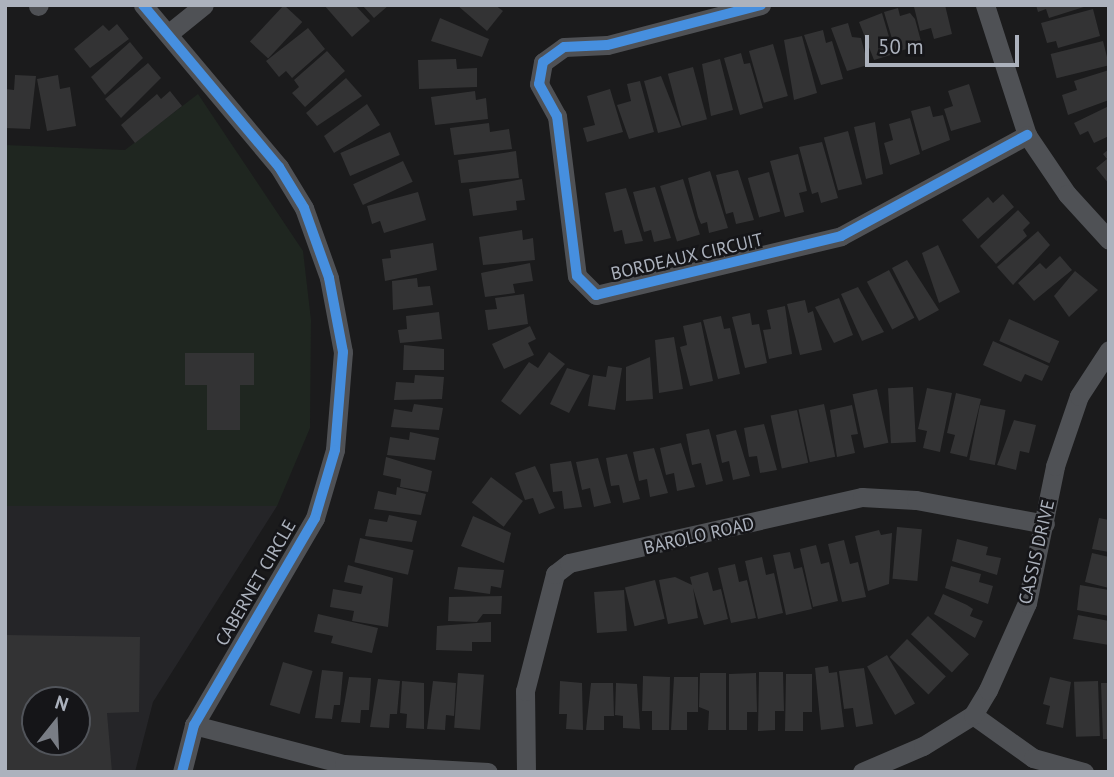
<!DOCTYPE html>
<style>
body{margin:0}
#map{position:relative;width:1114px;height:777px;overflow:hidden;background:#1b1b1c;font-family:"PT Sans",sans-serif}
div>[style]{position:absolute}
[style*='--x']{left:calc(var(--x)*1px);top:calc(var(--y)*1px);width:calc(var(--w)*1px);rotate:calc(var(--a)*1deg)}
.built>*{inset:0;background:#252528}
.green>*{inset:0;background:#1f2620}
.building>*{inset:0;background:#333334;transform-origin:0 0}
.street>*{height:19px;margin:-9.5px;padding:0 9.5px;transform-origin:9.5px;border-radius:9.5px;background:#4f5155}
.cycleway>*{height:10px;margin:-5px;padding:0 5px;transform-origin:5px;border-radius:5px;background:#468fdf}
span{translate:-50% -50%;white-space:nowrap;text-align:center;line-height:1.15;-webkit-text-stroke:5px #151518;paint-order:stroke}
.street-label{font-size:18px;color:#acb2bd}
.frame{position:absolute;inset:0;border:7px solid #acb2bd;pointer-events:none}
.north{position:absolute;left:21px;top:686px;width:70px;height:70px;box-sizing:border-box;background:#151518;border:2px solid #51545a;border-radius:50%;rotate:18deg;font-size:19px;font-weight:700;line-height:28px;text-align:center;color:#acb2bd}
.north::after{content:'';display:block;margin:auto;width:24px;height:32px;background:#797d85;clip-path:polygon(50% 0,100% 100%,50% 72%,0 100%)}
.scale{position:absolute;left:865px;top:35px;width:154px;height:32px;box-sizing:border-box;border:4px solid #acb2bd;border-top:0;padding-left:9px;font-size:21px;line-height:24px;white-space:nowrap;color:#acb2bd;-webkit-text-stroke:5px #151518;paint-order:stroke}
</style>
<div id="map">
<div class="built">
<div style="clip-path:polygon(evenodd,5px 506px,277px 506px,153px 702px,135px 772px,5px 772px,5px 506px,35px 700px,77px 700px,77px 742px,35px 742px,35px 700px)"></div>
</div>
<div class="green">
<div style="clip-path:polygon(198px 94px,303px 251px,311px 320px,310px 428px,277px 506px,5px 506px,5px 145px,125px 150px)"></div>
</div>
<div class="building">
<div style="left:284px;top:5px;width:25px;height:50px;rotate:43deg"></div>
<div style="clip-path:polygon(324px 5px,355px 5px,370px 21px,352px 37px)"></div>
<div style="clip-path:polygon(362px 5px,389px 5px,374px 18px)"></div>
<div style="clip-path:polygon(457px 5px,495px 5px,503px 11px,487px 31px)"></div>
<div style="clip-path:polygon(945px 5px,952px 34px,934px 39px,931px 28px,920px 31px,914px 7px)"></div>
<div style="clip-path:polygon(1036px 5px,1087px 5px,1087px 6px,1049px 18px,1046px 9px,1038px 12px)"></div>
<div style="clip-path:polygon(898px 8px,900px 16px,910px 13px,915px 19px,922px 45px,896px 52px,884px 12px)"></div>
<div style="clip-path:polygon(1093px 9px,1100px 36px,1058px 48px,1056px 41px,1047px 43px,1041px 23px)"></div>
<div style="clip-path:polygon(882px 13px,894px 54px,874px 60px,859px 22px)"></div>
<div style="clip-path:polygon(440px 18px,489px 39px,482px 57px,431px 41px)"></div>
<div style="clip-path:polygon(848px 23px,852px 37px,861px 38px,868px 65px,847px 71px,831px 28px)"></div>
<div style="clip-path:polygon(117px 24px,129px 39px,90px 68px,74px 49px,103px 25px,109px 31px)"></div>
<div style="clip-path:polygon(308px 28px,325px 49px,292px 78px,286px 71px,279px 77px,266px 61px)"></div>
<div style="clip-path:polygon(823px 30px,826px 43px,832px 41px,843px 79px,821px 85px,804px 35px)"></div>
<div style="clip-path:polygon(802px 36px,817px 93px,794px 100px,784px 40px)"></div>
<div style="left:1103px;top:41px;width:25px;height:54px;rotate:76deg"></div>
<div style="clip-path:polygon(130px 42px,143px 58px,105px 95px,91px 77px)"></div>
<div style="left:773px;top:44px;width:54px;height:25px;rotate:74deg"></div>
<div style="clip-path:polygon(327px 51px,345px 71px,305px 107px,292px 93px,299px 87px,294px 80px)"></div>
<div style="clip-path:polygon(741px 53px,744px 64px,750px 63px,763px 108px,740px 115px,724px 58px)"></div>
<div style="clip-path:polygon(456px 59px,457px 69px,477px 68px,477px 87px,419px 89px,418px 60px)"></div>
<div style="clip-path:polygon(720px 59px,733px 110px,711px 116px,702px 64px)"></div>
<div style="clip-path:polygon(148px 63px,161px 78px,121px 118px,105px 99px)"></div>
<div style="left:693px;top:67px;width:54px;height:26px;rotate:75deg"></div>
<div style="clip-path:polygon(1109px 70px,1109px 100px,1068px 115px,1062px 95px,1077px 90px,1074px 81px)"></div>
<div style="clip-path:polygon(15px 75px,36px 76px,30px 129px,5px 128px,5px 89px,14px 90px)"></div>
<div style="clip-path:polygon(58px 75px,60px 89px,70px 87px,76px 126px,47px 131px,37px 79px)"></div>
<div style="clip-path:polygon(661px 76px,681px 127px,658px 133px,644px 81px)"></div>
<div style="clip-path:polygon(346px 78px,362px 96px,317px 126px,306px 113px)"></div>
<div style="clip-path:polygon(640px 81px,654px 132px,629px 139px,617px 105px,631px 101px,627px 84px)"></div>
<div style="clip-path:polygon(969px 84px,981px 122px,951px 131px,944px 109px,953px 106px,948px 91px)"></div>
<div style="clip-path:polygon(610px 89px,623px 132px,587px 142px,583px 128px,595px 125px,587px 96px)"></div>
<div style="clip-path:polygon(170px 91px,182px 106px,135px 143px,121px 125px,157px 94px,161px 99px)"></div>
<div style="clip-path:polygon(475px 91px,476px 100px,486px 98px,488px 119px,435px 125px,431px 97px)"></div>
<div style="clip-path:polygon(367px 104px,380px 125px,334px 153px,324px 136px)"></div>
<div style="clip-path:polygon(930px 106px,933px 117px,943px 115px,950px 140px,922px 151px,911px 111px)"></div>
<div style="clip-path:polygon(1109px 106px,1109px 136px,1094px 143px,1088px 131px,1080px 135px,1074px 123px)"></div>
<div style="clip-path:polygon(910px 118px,920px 154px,890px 165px,884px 143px,893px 140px,889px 124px)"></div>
<div style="clip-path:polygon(875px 122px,883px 174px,866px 179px,854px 127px)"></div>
<div style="clip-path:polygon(489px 123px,490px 132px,509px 129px,512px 149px,454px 155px,450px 128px)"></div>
<div style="left:848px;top:131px;width:55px;height:25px;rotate:75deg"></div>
<div style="left:390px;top:132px;width:25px;height:54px;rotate:67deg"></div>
<div style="clip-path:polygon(822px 142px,838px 198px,821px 203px,818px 192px,812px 194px,799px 147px)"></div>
<div style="clip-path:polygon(1109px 149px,1109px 184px,1096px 168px,1107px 159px,1103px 154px)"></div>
<div style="clip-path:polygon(516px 151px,519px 178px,461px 183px,458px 160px)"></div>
<div style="clip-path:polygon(798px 154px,807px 191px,799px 193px,804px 212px,785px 217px,770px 161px)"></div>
<div style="left:403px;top:161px;width:23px;height:55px;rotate:65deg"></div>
<div style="clip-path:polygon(738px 170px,754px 220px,736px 224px,733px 212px,726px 214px,716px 175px)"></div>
<div style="clip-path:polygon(710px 171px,728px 228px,709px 233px,707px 222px,701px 224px,698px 217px,688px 178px)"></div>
<div style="left:769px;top:172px;width:41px;height:22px;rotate:74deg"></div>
<div style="clip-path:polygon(522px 179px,525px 200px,516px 201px,517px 210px,473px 216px,469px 189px)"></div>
<div style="left:683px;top:179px;width:58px;height:24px;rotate:73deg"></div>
<div style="clip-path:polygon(655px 187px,671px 238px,654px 242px,651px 230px,644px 232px,633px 192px)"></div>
<div style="clip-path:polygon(626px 188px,643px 241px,625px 244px,622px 230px,614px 232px,605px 193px)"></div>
<div style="clip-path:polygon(418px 192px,426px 220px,384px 233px,380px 221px,372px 224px,367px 206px)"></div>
<div style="clip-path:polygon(1003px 194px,1014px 207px,978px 239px,962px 220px,988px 197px,993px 203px)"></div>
<div style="clip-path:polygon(1018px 210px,1030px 223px,1023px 230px,1027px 236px,996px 264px,980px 246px)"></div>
<div style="clip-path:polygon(522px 230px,523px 240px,533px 238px,535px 260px,483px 265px,479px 237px)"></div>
<div style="clip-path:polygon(1038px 231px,1050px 245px,1013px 285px,997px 267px)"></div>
<div style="clip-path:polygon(433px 243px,437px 270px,385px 281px,382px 259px,391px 258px,390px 250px)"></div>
<div style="clip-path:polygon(938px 245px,960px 292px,939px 303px,922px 253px)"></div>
<div style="clip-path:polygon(1060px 256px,1072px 270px,1034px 301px,1018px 283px,1040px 263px,1046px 269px)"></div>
<div style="clip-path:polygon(907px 260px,939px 310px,919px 321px,892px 268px)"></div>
<div style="clip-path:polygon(530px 263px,533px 281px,513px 284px,515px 293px,485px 297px,481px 273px)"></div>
<div style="left:889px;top:270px;width:54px;height:25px;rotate:62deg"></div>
<div style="clip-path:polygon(1075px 271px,1098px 290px,1069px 317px,1054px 296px)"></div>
<div style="clip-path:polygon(417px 278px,418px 287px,430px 286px,433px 305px,393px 310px,392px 281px)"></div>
<div style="clip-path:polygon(858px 287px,884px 332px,862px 341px,841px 294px)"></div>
<div style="clip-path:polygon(524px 294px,528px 324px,488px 330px,485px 310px,497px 309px,495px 298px)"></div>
<div style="clip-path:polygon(839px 298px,853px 335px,834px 343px,815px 307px)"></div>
<div style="clip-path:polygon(805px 300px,808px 313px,813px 311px,822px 350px,800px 355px,787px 304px)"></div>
<div style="clip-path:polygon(785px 306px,792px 354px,769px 359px,763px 330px,771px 329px,767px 310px)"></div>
<div style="clip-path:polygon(439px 312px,442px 339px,400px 343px,398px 330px,407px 329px,406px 316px)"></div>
<div style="clip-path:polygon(750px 313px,752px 325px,759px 324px,767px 363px,745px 368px,732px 317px)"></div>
<div style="clip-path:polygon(721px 316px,724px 329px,730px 328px,740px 374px,718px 379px,703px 320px)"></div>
<div style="left:1009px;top:319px;width:55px;height:24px;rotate:24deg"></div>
<div style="clip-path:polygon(701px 322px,713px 381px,690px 386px,680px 347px,687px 345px,683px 326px)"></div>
<div style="clip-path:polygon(530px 326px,536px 339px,528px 343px,534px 355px,504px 369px,492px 344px)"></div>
<div style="clip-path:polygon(674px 337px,683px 389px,659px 393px,655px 340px)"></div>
<div style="clip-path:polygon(993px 341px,1049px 366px,1042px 381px,1025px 374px,1021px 382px,983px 365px)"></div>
<div style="clip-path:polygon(404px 345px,444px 349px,444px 370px,403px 370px)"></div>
<div style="clip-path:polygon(549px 352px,565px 364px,520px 415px,501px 401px,529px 362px,538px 368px)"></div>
<div style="clip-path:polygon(185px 353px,254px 353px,254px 385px,240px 385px,240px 430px,207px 430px,207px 385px,185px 385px)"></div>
<div style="clip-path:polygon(650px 357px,653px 399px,626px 401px,626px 367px)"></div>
<div style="clip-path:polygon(608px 366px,622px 368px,615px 410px,588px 406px,593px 375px,606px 377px)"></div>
<div style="clip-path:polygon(567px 368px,590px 375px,569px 413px,550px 404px)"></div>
<div style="clip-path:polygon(415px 375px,444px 377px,442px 399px,394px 400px,396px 382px,414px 383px)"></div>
<div style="left:913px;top:387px;width:55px;height:25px;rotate:87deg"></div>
<div style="clip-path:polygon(927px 388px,952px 393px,940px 452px,923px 448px,927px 431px,918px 429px)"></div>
<div style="left:877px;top:389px;width:55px;height:25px;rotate:78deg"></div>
<div style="clip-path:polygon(956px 393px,981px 399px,967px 457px,950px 453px,955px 435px,947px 433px)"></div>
<div style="clip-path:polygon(414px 404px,443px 408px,439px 430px,391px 427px,394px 409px,412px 412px)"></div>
<div style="left:824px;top:404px;width:54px;height:26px;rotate:78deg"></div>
<div style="clip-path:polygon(852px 405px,858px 434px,851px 435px,855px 453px,837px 457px,830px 410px)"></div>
<div style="left:980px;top:405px;width:26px;height:56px;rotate:11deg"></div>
<div style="left:797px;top:410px;width:54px;height:27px;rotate:78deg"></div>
<div style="clip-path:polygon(1014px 420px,1036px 425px,1029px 453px,1020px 451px,1016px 470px,997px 465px)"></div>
<div style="clip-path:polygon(764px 424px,777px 470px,760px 473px,757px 456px,749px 457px,744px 428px)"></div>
<div style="clip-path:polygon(709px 429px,723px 481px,706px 485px,701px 463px,692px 465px,686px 434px)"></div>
<div style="clip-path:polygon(736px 430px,750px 476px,733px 480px,729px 461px,722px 463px,716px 435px)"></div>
<div style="clip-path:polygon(410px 432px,439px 438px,435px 460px,387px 455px,390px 437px,409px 440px)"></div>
<div style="clip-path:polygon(681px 443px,695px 487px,677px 491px,674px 473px,666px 475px,660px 448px)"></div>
<div style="clip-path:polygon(654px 448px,668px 493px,650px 497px,647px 479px,639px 481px,633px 452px)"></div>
<div style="clip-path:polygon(627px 454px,640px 499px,623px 503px,619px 485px,611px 486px,606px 458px)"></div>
<div style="clip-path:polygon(386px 457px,432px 471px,428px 492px,400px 487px,401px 479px,383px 475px)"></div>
<div style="clip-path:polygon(598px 458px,611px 503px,594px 507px,590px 488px,582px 490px,576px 462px)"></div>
<div style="clip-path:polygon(571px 461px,582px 507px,564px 509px,562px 491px,553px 492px,550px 464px)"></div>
<div style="clip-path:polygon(535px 466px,555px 508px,539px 514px,533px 498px,525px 500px,515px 473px)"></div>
<div style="left:491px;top:477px;width:40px;height:32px;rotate:37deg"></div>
<div style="clip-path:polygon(397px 487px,426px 494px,421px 515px,374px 509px,378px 491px,396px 495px)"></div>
<div style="clip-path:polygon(389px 515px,417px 521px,412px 542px,365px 536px,369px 519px,387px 522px)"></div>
<div style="clip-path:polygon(473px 516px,511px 533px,504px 563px,461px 546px)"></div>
<div style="clip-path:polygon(1099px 518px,1109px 520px,1109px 552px,1092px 549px)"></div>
<div style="left:897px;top:527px;width:25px;height:52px;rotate:5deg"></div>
<div style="clip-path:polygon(879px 530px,881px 535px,892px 533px,889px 584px,868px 591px,855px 536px)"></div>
<div style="left:360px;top:538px;width:55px;height:25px;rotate:13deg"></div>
<div style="clip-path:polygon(957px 539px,988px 547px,986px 555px,1001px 558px,997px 575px,952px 561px)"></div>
<div style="clip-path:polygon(844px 540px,850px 564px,858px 562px,866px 597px,842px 602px,828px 544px)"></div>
<div style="clip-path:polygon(816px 545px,821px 564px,829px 562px,838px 601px,813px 607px,800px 549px)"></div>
<div style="clip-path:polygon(790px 552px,794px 569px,802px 567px,812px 609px,786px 615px,773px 555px)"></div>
<div style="clip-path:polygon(1092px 553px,1109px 557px,1109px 588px,1085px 582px)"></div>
<div style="clip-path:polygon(762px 557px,766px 575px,774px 573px,783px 613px,758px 619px,745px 561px)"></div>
<div style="clip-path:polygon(735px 564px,739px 582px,747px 580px,756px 618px,731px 623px,718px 568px)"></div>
<div style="clip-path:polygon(348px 565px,393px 578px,388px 627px,352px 621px,354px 611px,330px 607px,333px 589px,361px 594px,363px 586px,344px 582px)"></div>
<div style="clip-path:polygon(951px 566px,981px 574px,979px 582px,993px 586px,988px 604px,945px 588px)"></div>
<div style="clip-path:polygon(458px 567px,504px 570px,501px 588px,491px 586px,490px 594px,454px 589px)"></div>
<div style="clip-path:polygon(708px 572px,713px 591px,721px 589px,728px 619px,704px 625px,693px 588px,698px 618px,668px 624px,659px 580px,675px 577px,692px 585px,690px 577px)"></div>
<div style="left:655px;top:580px;width:40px;height:31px;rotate:76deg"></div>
<div style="clip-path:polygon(1080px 585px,1109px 590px,1109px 616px,1077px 610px)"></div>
<div style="left:624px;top:590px;width:41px;height:30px;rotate:86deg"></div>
<div style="clip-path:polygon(943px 594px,967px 605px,973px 609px,970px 616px,983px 621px,975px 638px,934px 614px)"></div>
<div style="clip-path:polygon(502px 596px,501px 614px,483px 614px,477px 622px,448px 621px,449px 597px)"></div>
<div style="clip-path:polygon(318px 614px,378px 628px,372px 653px,331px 643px,333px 636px,314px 632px)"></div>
<div style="clip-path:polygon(1078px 615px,1109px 621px,1109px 645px,1073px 639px)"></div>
<div style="left:928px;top:616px;width:56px;height:25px;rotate:43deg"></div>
<div style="clip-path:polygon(491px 622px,491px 642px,472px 642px,472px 651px,436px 650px,437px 626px)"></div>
<div style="clip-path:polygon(evenodd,5px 635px,140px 637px,139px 712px,107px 713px,112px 772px,5px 772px,5px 635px,35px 700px,77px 700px,77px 742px,35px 742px,35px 700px)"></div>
<div style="left:907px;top:639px;width:54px;height:25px;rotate:44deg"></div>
<div style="left:887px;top:655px;width:56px;height:23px;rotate:60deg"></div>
<div style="left:283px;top:662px;width:31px;height:45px;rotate:17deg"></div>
<div style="clip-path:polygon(828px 666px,829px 673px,837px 672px,844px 727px,821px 730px,815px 668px)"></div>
<div style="clip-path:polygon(864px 668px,873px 724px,856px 727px,853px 708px,844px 709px,839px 671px)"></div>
<div style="clip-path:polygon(322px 670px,343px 672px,340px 705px,334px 705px,332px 719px,315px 718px)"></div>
<div style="clip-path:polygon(759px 672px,783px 672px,784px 711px,775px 711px,775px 730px,758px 731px)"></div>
<div style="left:458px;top:673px;width:26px;height:55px;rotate:4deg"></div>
<div style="clip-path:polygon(700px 673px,726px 673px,726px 730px,708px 730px,709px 711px,699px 707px)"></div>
<div style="clip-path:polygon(756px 673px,757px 712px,747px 712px,747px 730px,729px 730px,729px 674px)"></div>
<div style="clip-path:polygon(786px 674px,812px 674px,812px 712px,803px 712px,803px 731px,785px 731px)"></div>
<div style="clip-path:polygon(643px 676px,670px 677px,669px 730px,652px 730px,652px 711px,642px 711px)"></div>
<div style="clip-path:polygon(349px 677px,371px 678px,369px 710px,361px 710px,360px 723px,341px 722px)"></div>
<div style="clip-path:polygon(674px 677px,698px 677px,698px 712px,687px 712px,687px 730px,671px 730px)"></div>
<div style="clip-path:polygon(1050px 677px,1071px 682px,1063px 728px,1046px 724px,1050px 706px,1043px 704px)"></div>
<div style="clip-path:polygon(378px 679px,400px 681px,397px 714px,390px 714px,389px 728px,370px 727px)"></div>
<div style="clip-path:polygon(402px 681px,424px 683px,424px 729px,406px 728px,407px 714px,400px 713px)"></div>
<div style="clip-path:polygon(433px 681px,456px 683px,454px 716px,446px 715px,445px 730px,427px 729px)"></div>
<div style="clip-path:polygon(560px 681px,582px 683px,583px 730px,566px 729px,567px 714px,559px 714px)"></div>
<div style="left:1098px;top:681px;width:55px;height:24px;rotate:88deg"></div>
<div style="clip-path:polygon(591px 683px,613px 683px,614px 716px,604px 716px,604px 730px,586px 730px)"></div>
<div style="clip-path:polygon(616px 683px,637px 684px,640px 729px,623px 728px,623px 716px,615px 715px)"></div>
<div style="clip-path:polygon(1101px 683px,1109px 683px,1109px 739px,1103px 739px)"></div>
</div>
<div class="street">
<div style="--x:143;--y:5;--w:212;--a:50"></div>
<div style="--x:279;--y:167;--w:48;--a:58.6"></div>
<div style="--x:304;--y:208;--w:74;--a:70.3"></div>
<div style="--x:329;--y:278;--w:75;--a:79.3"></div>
<div style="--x:343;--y:352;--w:98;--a:94.7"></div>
<div style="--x:335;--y:450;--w:71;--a:106.4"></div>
<div style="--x:315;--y:518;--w:240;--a:120.3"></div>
<div style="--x:194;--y:725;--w:49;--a:104.3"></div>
<div style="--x:761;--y:5;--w:159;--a:165.4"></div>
<div style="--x:607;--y:45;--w:43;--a:177.3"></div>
<div style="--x:564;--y:47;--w:26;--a:144"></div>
<div style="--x:543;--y:62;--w:22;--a:100"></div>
<div style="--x:539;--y:84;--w:37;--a:61"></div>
<div style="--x:557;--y:116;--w:161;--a:82.9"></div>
<div style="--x:577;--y:276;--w:27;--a:45"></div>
<div style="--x:596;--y:295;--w:252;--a:-13.5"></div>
<div style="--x:841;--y:236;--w:212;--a:-28.5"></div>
<div style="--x:985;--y:5;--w:137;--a:72.1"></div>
<div style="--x:1027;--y:135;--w:71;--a:55.9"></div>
<div style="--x:1067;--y:194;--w:62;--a:47.6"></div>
<div style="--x:38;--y:6;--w:1;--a:-45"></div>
<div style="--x:168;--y:34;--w:46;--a:-38.9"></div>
<div style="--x:973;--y:715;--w:74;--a:35.6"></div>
<div style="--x:1033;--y:758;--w:53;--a:15.4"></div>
<div style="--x:194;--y:725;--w:155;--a:14.6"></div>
<div style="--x:344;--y:764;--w:144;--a:3.2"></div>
<div style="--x:526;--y:772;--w:81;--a:-90.7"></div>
<div style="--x:525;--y:691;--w:121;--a:-75.6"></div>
<div style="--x:555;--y:574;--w:18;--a:-38"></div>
<div style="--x:569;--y:563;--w:300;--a:-12.7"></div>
<div style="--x:862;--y:497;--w:54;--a:3.2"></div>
<div style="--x:916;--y:500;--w:131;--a:10.5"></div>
<div style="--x:862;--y:772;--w:66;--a:-23.1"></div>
<div style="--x:923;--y:746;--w:59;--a:-31.8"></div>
<div style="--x:973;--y:715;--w:29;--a:-59"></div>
<div style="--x:988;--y:690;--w:95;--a:-65.9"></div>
<div style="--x:1027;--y:603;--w:140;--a:-78.4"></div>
<div style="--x:1055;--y:466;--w:74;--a:-71.1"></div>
<div style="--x:1079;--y:396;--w:55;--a:-56.9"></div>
</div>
<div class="cycleway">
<div style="--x:143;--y:5;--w:212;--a:50"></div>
<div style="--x:279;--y:167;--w:48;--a:58.6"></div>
<div style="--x:304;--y:208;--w:74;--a:70.3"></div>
<div style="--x:329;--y:278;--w:75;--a:79.3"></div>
<div style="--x:343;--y:352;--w:98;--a:94.7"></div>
<div style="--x:335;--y:450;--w:71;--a:106.4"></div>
<div style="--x:315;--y:518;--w:240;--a:120.3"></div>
<div style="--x:194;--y:725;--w:49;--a:104.3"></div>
<div style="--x:761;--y:5;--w:159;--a:165.4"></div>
<div style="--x:607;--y:45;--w:43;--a:177.3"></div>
<div style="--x:564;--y:47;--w:26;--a:144"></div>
<div style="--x:543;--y:62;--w:22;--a:100"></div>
<div style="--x:539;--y:84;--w:37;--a:61"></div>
<div style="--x:557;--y:116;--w:161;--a:82.9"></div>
<div style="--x:577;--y:276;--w:27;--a:45"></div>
<div style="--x:596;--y:295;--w:252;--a:-13.5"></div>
<div style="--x:841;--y:236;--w:212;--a:-28.5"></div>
</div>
<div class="street-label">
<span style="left:687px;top:257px;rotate:-13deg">BORDEAUX CIRCUIT</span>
<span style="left:699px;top:536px;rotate:-13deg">BAROLO ROAD</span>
<span style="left:1037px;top:552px;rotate:-77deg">CASSIS DRIVE</span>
<span style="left:256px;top:583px;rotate:-60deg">CABERNET CIRCLE</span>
</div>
<div class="frame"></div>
<div class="north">N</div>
<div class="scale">50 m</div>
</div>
